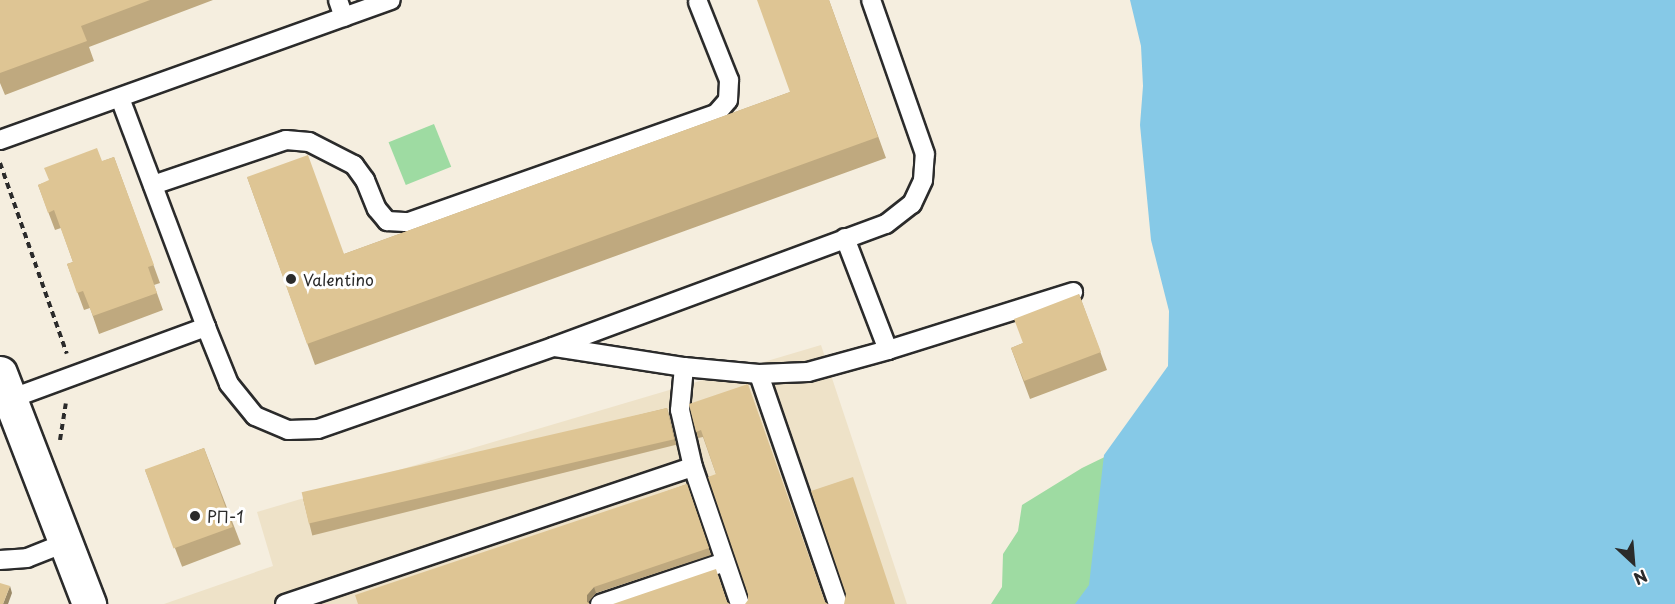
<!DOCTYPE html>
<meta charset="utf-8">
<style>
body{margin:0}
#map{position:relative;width:1675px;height:604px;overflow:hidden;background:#f5eedf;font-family:"Playpen Sans",sans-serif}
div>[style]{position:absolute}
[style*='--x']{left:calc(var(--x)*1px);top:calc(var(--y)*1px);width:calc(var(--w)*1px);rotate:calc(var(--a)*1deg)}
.built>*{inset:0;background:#eee2c8}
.green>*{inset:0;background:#9edba2;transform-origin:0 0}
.water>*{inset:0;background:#86c9e7}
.path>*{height:4px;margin-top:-2px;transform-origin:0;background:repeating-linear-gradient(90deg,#2b2b2b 0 6px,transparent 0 10.5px)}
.roads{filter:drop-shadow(2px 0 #2b2b2b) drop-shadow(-2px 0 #2b2b2b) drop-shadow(0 2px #2b2b2b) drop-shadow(0 -2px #2b2b2b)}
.lane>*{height:18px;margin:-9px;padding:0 9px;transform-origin:9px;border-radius:9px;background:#fff}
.secondary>*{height:33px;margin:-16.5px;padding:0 16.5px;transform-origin:16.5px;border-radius:16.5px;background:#fff}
.wall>*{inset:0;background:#bfa97f;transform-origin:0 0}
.shaded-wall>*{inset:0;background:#9b8a68}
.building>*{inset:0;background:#dec594;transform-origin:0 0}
.dots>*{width:16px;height:16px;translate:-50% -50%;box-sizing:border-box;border:3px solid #fff;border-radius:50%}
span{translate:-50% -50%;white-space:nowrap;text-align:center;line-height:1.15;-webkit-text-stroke:6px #fff;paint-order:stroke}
.poi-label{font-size:16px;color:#2b2b2b}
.left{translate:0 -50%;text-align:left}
.north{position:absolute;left:1603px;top:532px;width:60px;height:60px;-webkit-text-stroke:4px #fff;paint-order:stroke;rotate:154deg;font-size:16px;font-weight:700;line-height:24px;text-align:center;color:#2b2b2b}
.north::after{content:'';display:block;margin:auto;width:21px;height:27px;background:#2b2b2b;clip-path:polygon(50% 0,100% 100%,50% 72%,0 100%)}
</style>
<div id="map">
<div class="built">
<div style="clip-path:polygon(821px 345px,907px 604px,164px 604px,273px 566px,257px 512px)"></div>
</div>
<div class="green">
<div style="left:434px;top:124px;width:46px;height:49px;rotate:68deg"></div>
<div style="clip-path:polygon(1119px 450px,1118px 604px,991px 604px,1002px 587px,1003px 554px,1018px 531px,1022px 505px,1082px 468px)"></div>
</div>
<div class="water">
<div style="clip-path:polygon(1130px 0,1675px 0,1675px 604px,1075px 604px,1089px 585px,1104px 455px,1168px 366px,1169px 311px,1151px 240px,1140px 125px,1143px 86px,1141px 46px)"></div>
</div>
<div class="path">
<div style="--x:0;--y:163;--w:202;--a:70.7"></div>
<div style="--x:60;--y:440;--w:37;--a:-81"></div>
</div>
<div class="roads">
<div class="lane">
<div style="--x:338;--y:0;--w:18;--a:71"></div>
<div style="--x:120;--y:98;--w:245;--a:69.4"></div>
<div style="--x:0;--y:140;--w:415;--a:-19.7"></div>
<div style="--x:153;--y:185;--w:140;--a:-18.7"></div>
<div style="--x:286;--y:140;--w:23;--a:5"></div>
<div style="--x:309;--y:142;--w:51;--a:27.1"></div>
<div style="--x:354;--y:165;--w:19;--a:54"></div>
<div style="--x:365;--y:180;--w:31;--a:68"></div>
<div style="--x:377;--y:209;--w:16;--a:50"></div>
<div style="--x:387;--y:221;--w:22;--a:3"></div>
<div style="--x:409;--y:222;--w:325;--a:-19.4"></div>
<div style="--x:716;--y:114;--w:18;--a:-49"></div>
<div style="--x:728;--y:100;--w:20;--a:-87"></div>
<div style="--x:729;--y:80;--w:84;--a:-111.7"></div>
<div style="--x:845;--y:238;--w:120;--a:69"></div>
<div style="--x:888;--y:350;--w:194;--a:-17.4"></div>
<div style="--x:555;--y:347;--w:131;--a:8.8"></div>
<div style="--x:684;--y:367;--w:75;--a:5.3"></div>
<div style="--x:684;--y:367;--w:43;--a:95.3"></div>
<div style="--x:680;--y:410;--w:58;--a:77.2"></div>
<div style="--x:693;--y:467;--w:145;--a:71.1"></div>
<div style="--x:10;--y:399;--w:209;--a:-20.2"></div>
<div style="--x:206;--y:327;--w:61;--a:68"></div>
<div style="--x:229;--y:384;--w:41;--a:50.9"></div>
<div style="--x:255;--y:416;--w:36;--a:23"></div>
<div style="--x:288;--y:430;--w:30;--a:-2"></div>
<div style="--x:318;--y:429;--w:249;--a:-19.2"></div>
<div style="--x:553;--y:347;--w:355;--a:-20.3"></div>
<div style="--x:886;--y:224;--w:33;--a:-38"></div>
<div style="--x:912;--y:204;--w:26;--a:-65"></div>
<div style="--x:923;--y:180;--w:26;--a:-86"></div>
<div style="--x:925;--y:154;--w:163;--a:-109.3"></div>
<div style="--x:0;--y:560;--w:27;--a:-4"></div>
<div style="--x:27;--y:558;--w:41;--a:-21.5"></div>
<div style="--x:285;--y:604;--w:430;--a:-18.6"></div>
<div style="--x:600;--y:604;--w:132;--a:-18.6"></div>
<div style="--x:838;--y:604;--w:243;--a:-109"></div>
<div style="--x:759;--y:374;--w:49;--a:-2.3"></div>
<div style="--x:808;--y:372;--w:83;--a:-15.4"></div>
</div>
<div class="secondary">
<div style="--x:0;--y:373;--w:248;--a:68.9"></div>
</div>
</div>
<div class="wall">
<div style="clip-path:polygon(0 0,213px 0,89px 47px,94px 61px,5px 95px,0 83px)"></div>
<div style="clip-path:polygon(829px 0,886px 158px,315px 365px,247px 177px,344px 254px,790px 92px)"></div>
<div style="clip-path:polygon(114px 157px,160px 283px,154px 285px,163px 310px,99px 334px,90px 308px,84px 310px,67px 264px,73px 262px,61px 228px,55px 230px,38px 185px)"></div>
<div style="clip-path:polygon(1079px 294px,1107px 370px,1030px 399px,1011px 348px,1023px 343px)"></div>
<div style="clip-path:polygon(689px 404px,825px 602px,748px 600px,748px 594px,716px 474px,703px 437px,698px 438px)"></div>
<div style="left:667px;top:408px;width:38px;height:375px;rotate:76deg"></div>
<div style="left:204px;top:448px;width:103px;height:63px;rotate:69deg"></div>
<div style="clip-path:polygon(687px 484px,711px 555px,596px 593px,589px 601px,589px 603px,358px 604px)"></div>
</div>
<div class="shaded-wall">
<div style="clip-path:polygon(667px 408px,669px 415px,676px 445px,674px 439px)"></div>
<div style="clip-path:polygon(10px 586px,12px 593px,8px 604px,3px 604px)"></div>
<div style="clip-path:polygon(594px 587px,596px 593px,589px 601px,589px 604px,587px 602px,587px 595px)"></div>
</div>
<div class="building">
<div style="clip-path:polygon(0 0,150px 0,81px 26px,87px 41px,0 73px)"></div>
<div style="clip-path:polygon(757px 0,829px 0,878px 137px,307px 344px,247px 177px,308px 155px,344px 254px,790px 92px)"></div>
<div style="clip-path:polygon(97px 148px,102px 161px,114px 157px,154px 265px,148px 267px,157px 293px,93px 316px,83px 291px,77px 293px,67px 264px,73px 262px,54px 210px,48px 213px,38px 185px,49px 180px,44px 168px)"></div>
<div style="clip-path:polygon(1079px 294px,1101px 352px,1024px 381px,1011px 348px,1023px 343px,1014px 319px)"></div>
<div style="clip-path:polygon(748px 384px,825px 602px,828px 604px,745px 604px,748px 600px,748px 594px,708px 477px,716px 474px,701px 430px,696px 432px,689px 404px)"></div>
<div style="left:667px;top:408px;width:32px;height:375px;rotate:77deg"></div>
<div style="left:204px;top:448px;width:84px;height:63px;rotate:70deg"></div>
<div style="clip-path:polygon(853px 477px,895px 604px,844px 604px,846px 594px,811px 491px)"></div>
<div style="clip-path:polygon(687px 484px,709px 548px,594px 587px,587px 595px,587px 602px,590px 604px,358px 604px,355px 595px)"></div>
<div style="clip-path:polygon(716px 569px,727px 602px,730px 604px,613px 604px)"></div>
<div style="clip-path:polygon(0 583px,10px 586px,3px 604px,0 604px)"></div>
</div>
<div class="dots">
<div style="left:291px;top:279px;background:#2b2b2b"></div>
<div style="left:195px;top:516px;background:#2b2b2b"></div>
</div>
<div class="poi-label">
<span class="left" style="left:303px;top:279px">Valentino</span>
<span class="left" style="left:207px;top:516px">РП-1</span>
</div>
<div class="north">N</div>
</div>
